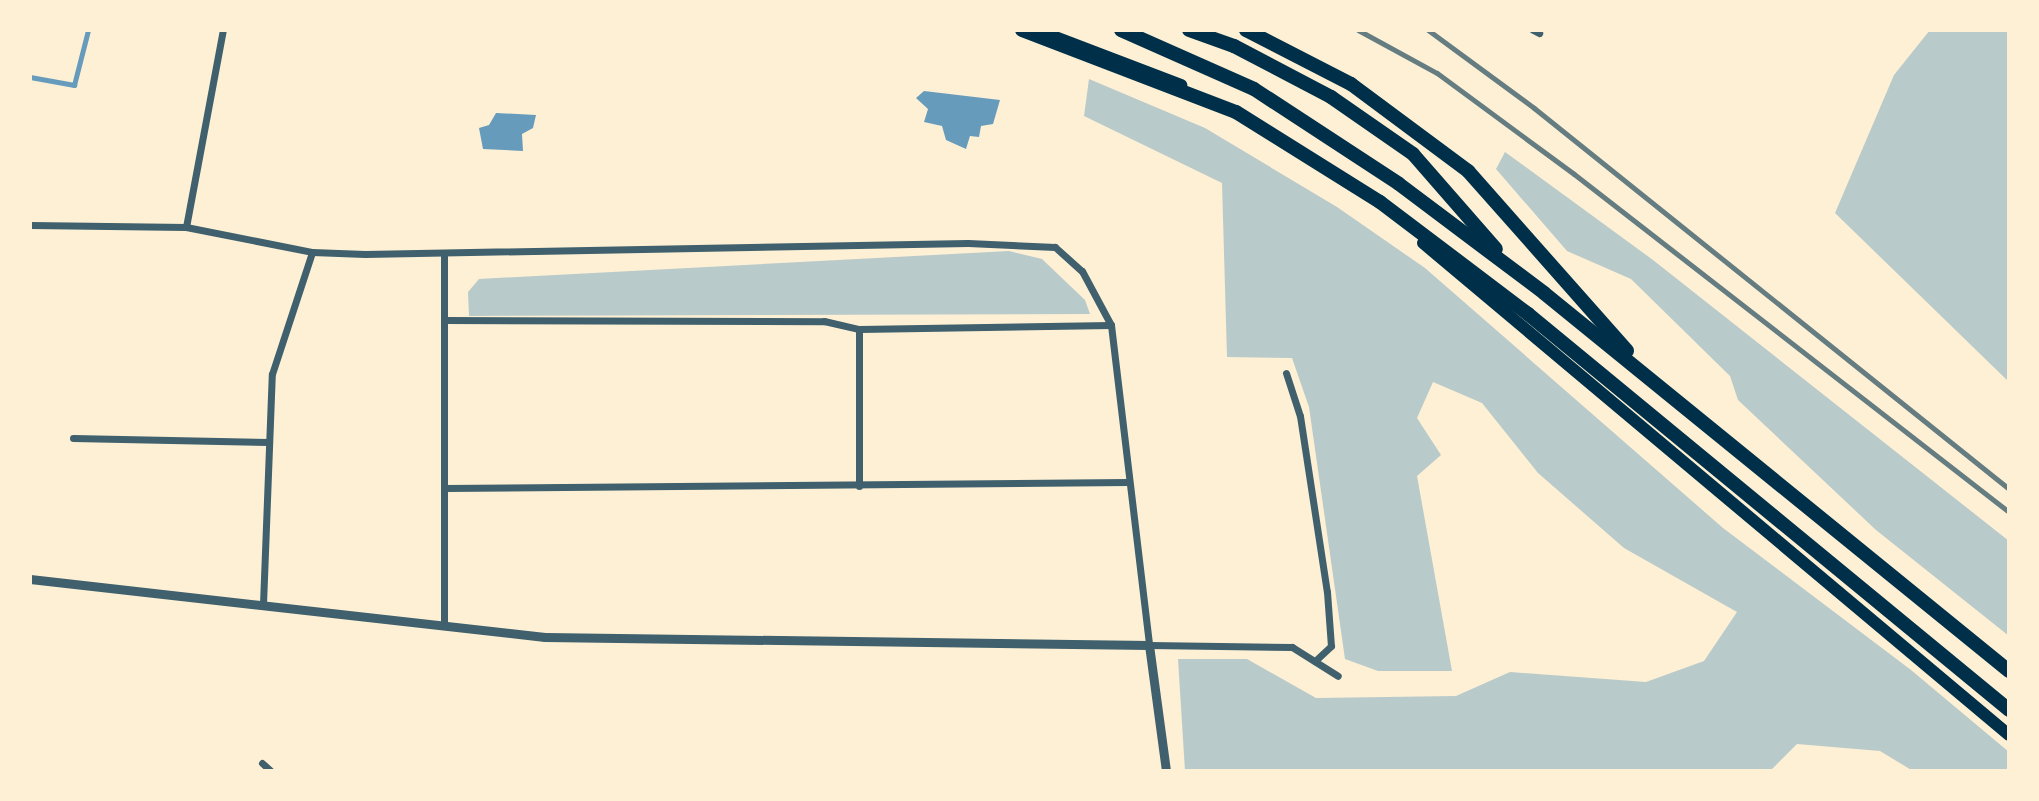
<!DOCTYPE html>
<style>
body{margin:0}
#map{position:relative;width:2039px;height:801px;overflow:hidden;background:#fdf0d5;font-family:"Alegreya Sans",sans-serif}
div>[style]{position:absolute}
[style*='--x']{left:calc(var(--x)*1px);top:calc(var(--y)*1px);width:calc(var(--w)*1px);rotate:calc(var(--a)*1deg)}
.green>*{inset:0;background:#b9caca}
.water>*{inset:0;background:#669bbc}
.stream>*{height:5px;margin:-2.5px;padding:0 2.5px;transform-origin:2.5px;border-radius:2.5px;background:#669bbc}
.minor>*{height:7px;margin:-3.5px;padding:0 3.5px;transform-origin:3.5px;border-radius:3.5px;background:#3f606c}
.tertiary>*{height:9px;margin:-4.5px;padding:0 4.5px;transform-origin:4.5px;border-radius:4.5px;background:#3f606c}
.trunk>*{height:12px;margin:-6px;padding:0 6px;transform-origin:6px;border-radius:6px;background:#003049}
.motorway>*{height:14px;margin:-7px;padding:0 7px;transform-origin:7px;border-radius:7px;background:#003049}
.rail>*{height:5px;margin:-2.5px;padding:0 2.5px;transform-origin:2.5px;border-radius:2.5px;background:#657d81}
span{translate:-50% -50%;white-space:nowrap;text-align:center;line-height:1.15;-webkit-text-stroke:8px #fdf0d5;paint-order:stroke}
.frame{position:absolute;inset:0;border:32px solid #fdf0d5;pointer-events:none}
</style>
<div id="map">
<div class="green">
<div style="clip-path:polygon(1930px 30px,2009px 30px,2009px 382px,1835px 213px,1894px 75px)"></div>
<div style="clip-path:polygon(1089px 79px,1205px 128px,1337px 207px,1425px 268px,1723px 528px,1911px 670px,2009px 752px,2009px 771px,1913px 771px,1880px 751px,1797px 744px,1770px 771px,1185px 771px,1178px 659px,1247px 659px,1316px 698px,1456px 696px,1510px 672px,1646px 682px,1704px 661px,1737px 612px,1624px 548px,1538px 473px,1482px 403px,1433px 382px,1417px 418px,1441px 455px,1417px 476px,1452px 671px,1378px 671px,1345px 659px,1309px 407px,1292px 358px,1227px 357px,1222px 183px,1084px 116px)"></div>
<div style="clip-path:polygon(1505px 152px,1653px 260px,2009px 541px,2009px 636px,1876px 530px,1738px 400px,1730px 376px,1631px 279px,1567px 251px,1496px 169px)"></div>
<div style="clip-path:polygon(1009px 251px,1042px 259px,1085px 300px,1090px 314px,469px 316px,468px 292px,479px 279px)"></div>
</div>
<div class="water">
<div style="clip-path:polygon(924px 91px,1000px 100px,993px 124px,981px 126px,979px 137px,970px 136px,966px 149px,946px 140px,942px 126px,924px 122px,928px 109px,916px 98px)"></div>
<div style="clip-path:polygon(496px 113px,536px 115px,533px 128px,522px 134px,523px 151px,483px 149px,479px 128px,489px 125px)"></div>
</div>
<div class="stream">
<div style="--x:30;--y:77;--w:45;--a:10.3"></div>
<div style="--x:74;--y:85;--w:57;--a:-75.7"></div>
</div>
<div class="minor">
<div style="--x:1533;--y:30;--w:7;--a:27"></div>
<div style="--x:30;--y:225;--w:156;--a:0.7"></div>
<div style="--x:186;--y:227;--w:128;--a:11.2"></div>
<div style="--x:312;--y:252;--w:53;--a:2.2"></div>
<div style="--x:365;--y:254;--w:603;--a:-1.05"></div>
<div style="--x:968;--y:243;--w:87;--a:2.6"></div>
<div style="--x:1055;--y:247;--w:36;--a:42"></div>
<div style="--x:1082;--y:271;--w:61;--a:61.8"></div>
<div style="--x:1111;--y:325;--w:322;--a:83.2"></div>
<div style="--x:1149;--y:645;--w:143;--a:0.8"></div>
<div style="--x:1292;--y:647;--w:54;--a:32.2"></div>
<div style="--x:186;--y:227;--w:200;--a:-79.4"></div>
<div style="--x:444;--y:254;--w:372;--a:90"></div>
<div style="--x:444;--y:320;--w:380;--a:0.2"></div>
<div style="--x:824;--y:321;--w:36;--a:13"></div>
<div style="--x:859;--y:329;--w:252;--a:-0.9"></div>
<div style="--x:859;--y:329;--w:157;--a:90"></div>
<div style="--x:1286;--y:373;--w:45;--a:72"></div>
<div style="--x:1300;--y:416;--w:178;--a:81.3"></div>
<div style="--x:1327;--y:592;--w:54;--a:85.8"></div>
<div style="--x:1331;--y:646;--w:22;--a:137"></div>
<div style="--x:73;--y:438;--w:196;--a:1.2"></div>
<div style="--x:444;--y:488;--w:684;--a:-0.5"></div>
<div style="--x:263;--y:604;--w:230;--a:-87.8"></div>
<div style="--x:272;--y:374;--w:128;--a:-71.8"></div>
<div style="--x:262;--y:763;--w:12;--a:42"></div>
</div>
<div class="tertiary">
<div style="--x:30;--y:579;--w:518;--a:6.43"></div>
<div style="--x:545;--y:637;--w:604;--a:0.76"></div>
<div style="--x:1149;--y:645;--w:127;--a:82.3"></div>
</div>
<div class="trunk">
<div style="--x:1045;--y:33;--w:146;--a:20.9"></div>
<div style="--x:1423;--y:243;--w:765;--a:40.02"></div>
</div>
<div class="motorway">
<div style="--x:1022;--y:30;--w:229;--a:21"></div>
<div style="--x:1236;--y:112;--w:170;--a:32"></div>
<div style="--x:1380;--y:202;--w:186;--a:37.1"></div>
<div style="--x:1528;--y:314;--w:623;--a:39.46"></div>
<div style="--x:1121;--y:30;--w:145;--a:23.9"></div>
<div style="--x:1254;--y:89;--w:173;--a:33.2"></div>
<div style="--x:1399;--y:184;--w:181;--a:36.9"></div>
<div style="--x:1544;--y:293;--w:599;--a:39.11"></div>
<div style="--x:1189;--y:30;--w:48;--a:19.6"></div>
<div style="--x:1234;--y:46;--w:110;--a:27.7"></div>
<div style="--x:1331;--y:97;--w:100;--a:34.8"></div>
<div style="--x:1413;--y:154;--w:126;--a:48.9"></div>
<div style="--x:1246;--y:30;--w:118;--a:27.2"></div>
<div style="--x:1351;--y:84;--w:146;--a:36.6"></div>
<div style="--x:1468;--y:171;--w:240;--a:48.5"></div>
</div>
<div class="rail">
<div style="--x:1358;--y:30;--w:90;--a:28.6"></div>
<div style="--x:1437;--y:73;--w:170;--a:36.4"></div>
<div style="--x:1574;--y:174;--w:551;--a:37.85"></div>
<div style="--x:1428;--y:30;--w:132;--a:36.3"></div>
<div style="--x:1534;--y:108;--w:609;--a:38.73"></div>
</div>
<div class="frame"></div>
</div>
